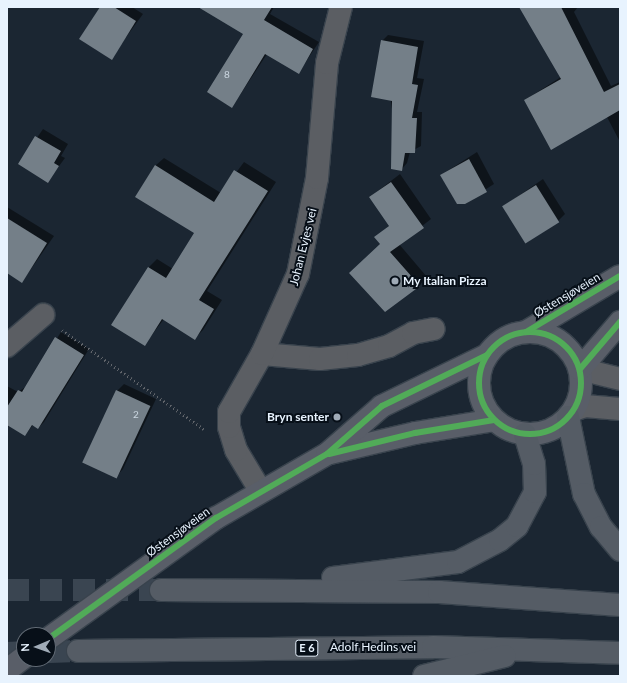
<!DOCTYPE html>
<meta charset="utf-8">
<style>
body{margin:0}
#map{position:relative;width:627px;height:683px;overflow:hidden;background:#1b2632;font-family:Lato,sans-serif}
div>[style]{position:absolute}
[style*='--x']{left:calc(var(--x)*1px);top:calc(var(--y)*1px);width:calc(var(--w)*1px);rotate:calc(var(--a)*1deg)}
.shadow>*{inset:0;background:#0007}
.building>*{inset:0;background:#747f88;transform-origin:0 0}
.highway-tunnel>*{height:22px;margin-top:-11px;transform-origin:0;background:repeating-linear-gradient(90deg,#3a4551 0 22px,transparent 0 33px)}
.path>*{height:2.5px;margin-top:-1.25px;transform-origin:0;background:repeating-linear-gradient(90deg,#60646a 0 1px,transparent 0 4px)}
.roads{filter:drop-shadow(1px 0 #39434d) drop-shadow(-1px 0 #39434d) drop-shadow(0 1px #39434d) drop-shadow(0 -1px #39434d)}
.minor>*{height:22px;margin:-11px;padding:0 11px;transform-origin:11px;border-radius:11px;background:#5b5e63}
.major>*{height:22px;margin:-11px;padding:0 11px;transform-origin:11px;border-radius:11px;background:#595e68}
.major>.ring{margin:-11px;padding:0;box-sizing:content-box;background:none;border:22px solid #595e68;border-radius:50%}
.highway>*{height:22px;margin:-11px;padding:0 11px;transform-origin:11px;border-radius:11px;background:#555c65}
.cycleway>*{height:6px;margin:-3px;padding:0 3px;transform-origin:3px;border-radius:3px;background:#51ab58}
.cycleway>.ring{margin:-3px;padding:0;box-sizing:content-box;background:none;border:6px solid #51ab58;border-radius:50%}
.dots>*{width:11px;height:11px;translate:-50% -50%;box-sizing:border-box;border:2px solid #070f18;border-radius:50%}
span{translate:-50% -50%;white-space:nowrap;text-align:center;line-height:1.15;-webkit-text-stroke:4px #070f18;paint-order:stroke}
.number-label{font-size:10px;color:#cbd6e0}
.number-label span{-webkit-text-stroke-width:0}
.shield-label span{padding:1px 3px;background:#070f18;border:1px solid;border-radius:3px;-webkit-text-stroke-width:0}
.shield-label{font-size:11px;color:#e8f3fe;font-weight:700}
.street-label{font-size:12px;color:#e8f3fe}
.poi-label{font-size:12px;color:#e8f3fe;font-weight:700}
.left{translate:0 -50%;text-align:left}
.right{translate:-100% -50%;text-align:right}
.frame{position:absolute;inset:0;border:8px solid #e8f3fe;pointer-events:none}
.north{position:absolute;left:16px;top:627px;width:40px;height:40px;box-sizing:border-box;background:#070f18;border:1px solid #616a74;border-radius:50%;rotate:268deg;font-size:11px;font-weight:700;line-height:16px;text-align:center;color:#e8f3fe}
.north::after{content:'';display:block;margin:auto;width:14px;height:18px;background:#a0abb7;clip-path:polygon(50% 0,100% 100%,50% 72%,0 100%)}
</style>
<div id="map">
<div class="shadow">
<div style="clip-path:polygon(101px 7px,132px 7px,143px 14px,111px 58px)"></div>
<div style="clip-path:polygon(229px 7px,274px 7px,270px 14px,319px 42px,299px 72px,267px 54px,232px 107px,244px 33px)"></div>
<div style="clip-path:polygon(520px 7px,578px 7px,574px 12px,611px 86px,620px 82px,620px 142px,607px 117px,525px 100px,561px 77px)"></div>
<div style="clip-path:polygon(388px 35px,424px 41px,417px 78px,424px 79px,417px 112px,422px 112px,421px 146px,410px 152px,407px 163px,401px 170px,382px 41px)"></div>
<div style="clip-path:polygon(43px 129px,68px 144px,61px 156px,65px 158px,48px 181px,19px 164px)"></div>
<div style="clip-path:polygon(477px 152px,494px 184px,464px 203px,441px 175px)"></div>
<div style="clip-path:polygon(164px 158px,221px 193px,244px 162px,276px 182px,207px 291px,222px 300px,203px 330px,195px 338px,164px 319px,144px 345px,149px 267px,157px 259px,173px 269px,196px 233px,155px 166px)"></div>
<div style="clip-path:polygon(400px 174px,431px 219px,399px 244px,427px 277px,419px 286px,376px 237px,390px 225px,370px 197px)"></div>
<div style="clip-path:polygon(543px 179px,565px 214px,558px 221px,504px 206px)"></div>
<div style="clip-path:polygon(7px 207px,54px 236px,22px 282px,7px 272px)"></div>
<div style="clip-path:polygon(61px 332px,89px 349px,44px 422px,38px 428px,33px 425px,25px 435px,7px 423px,7px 386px,18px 392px,27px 386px)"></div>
<div style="clip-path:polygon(124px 384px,156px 399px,123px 469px,116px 477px,117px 391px)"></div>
</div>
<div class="building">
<div style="clip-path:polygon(100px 7px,114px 7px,136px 21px,112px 60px,79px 39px)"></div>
<div style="clip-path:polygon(198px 7px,272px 7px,264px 20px,313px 49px,299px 74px,265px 54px,232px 108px,207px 92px,243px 34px)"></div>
<div style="clip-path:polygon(519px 7px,561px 7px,604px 92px,620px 84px,620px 110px,551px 150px,524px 100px,561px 79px)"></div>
<div style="clip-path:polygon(381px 40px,418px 47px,412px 84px,418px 85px,412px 118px,417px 118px,415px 153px,405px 153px,402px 171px,391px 169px,392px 101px,371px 97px)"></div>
<div style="clip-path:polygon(35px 136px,61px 151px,54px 163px,59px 166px,48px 183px,18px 164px)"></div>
<div style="clip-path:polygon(469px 159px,487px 192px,465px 204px,457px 204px,440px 175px)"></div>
<div style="clip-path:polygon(155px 165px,214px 202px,234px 170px,268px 191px,199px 300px,214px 309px,195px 340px,162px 319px,145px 346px,111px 325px,148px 267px,166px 278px,194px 233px,135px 197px)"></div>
<div style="clip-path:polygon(391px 182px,424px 228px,390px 252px,420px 286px,385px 312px,349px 273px,380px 244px,374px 237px,389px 226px,369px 197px)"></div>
<div style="left:536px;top:185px;width:44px;height:40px;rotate:58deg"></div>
<div style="clip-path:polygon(7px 218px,47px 243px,22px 283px,7px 273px)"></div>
<div style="clip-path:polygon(55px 337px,84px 355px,38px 429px,32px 425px,25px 436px,7px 425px,7px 407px,18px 390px,22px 392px)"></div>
<div style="left:116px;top:390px;width:38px;height:80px;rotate:25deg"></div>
</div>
<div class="highway-tunnel">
<div style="--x:7;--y:590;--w:154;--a:0"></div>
<div style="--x:48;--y:652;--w:30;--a:-2"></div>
<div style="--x:7;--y:653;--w:17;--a:-3"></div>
</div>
<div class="path">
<div style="--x:62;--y:330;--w:173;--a:34.9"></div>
</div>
<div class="roads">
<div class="minor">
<div style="--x:7;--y:346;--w:48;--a:-40.7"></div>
<div style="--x:262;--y:354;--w:58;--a:4.9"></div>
<div style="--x:320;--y:359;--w:38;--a:-6"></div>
<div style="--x:358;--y:355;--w:32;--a:-16"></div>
<div style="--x:389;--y:346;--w:27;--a:-28"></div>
<div style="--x:413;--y:333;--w:21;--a:-11"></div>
<div style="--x:580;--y:369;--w:41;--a:14"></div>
<div style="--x:574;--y:410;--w:12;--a:-20"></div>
<div style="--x:585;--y:406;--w:35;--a:5"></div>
<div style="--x:260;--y:490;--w:47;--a:-121"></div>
<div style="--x:236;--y:450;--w:24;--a:-107"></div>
<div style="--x:229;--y:427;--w:15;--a:-90"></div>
<div style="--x:229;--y:412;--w:67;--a:-60.4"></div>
<div style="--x:262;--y:354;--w:88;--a:-65.8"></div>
<div style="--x:298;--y:274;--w:98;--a:-78.8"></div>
<div style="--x:317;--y:178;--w:115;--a:-85"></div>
<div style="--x:327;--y:63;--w:58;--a:-76"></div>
</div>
<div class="major">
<div class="ring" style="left:479px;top:332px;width:80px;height:80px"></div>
<div style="--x:526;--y:332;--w:109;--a:-30.8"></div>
<div style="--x:580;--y:369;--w:62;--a:-49.6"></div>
<div style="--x:330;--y:453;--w:87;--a:-13.2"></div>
<div style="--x:415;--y:433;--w:80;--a:-9.3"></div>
<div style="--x:48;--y:639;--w:207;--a:-35.8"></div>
<div style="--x:216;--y:518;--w:128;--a:-30"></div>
<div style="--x:327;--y:454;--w:73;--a:-41.1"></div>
<div style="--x:382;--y:406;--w:117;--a:-25.9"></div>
<div style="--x:7;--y:670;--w:21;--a:-37"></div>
</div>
<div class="highway">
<div style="--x:568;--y:417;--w:79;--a:78.3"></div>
<div style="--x:584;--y:494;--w:37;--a:63"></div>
<div style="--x:601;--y:527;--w:30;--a:50"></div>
<div style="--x:333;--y:578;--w:126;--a:-7.3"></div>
<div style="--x:458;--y:562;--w:47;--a:-27.6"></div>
<div style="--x:500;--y:540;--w:22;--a:-39"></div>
<div style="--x:517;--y:526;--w:38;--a:-62"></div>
<div style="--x:535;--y:492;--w:28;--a:-92"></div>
<div style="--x:534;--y:464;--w:31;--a:-107"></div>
<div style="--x:161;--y:590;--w:278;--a:0.4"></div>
<div style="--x:439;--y:592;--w:181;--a:4.1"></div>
<div style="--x:78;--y:651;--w:355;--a:-0.6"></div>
<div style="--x:433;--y:647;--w:187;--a:1.8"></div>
<div style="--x:424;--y:676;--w:83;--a:-13.9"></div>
</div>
</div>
<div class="cycleway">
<div class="ring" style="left:479px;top:332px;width:96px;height:96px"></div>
<div style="--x:526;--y:332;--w:109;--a:-30.8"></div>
<div style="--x:580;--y:369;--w:62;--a:-49.6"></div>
<div style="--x:329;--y:454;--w:89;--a:-13.7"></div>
<div style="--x:415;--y:433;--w:80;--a:-9.3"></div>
<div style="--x:48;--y:639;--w:207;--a:-35.8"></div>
<div style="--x:216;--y:518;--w:128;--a:-30"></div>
<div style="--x:327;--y:454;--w:73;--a:-41.1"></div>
<div style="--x:382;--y:406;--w:117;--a:-25.9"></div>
</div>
<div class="dots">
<div style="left:395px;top:281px;background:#a0abb7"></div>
<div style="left:337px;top:417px;background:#a0abb7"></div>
</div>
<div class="number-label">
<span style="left:227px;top:75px">8</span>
<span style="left:136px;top:415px">2</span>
</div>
<div class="shield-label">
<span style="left:307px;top:648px">E 6</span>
</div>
<div class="street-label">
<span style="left:303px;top:247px;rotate:-76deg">Johan Evjes vei</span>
<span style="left:567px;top:295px;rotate:-31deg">Østensjøveien</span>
<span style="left:178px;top:532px;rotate:-36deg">Østensjøveien</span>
<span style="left:373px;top:647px">Adolf Hedins vei</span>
</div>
<div class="poi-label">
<span class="left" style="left:403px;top:281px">My Italian Pizza</span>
<span class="right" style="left:329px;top:417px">Bryn senter</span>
</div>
<div class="frame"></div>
<div class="north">N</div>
</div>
